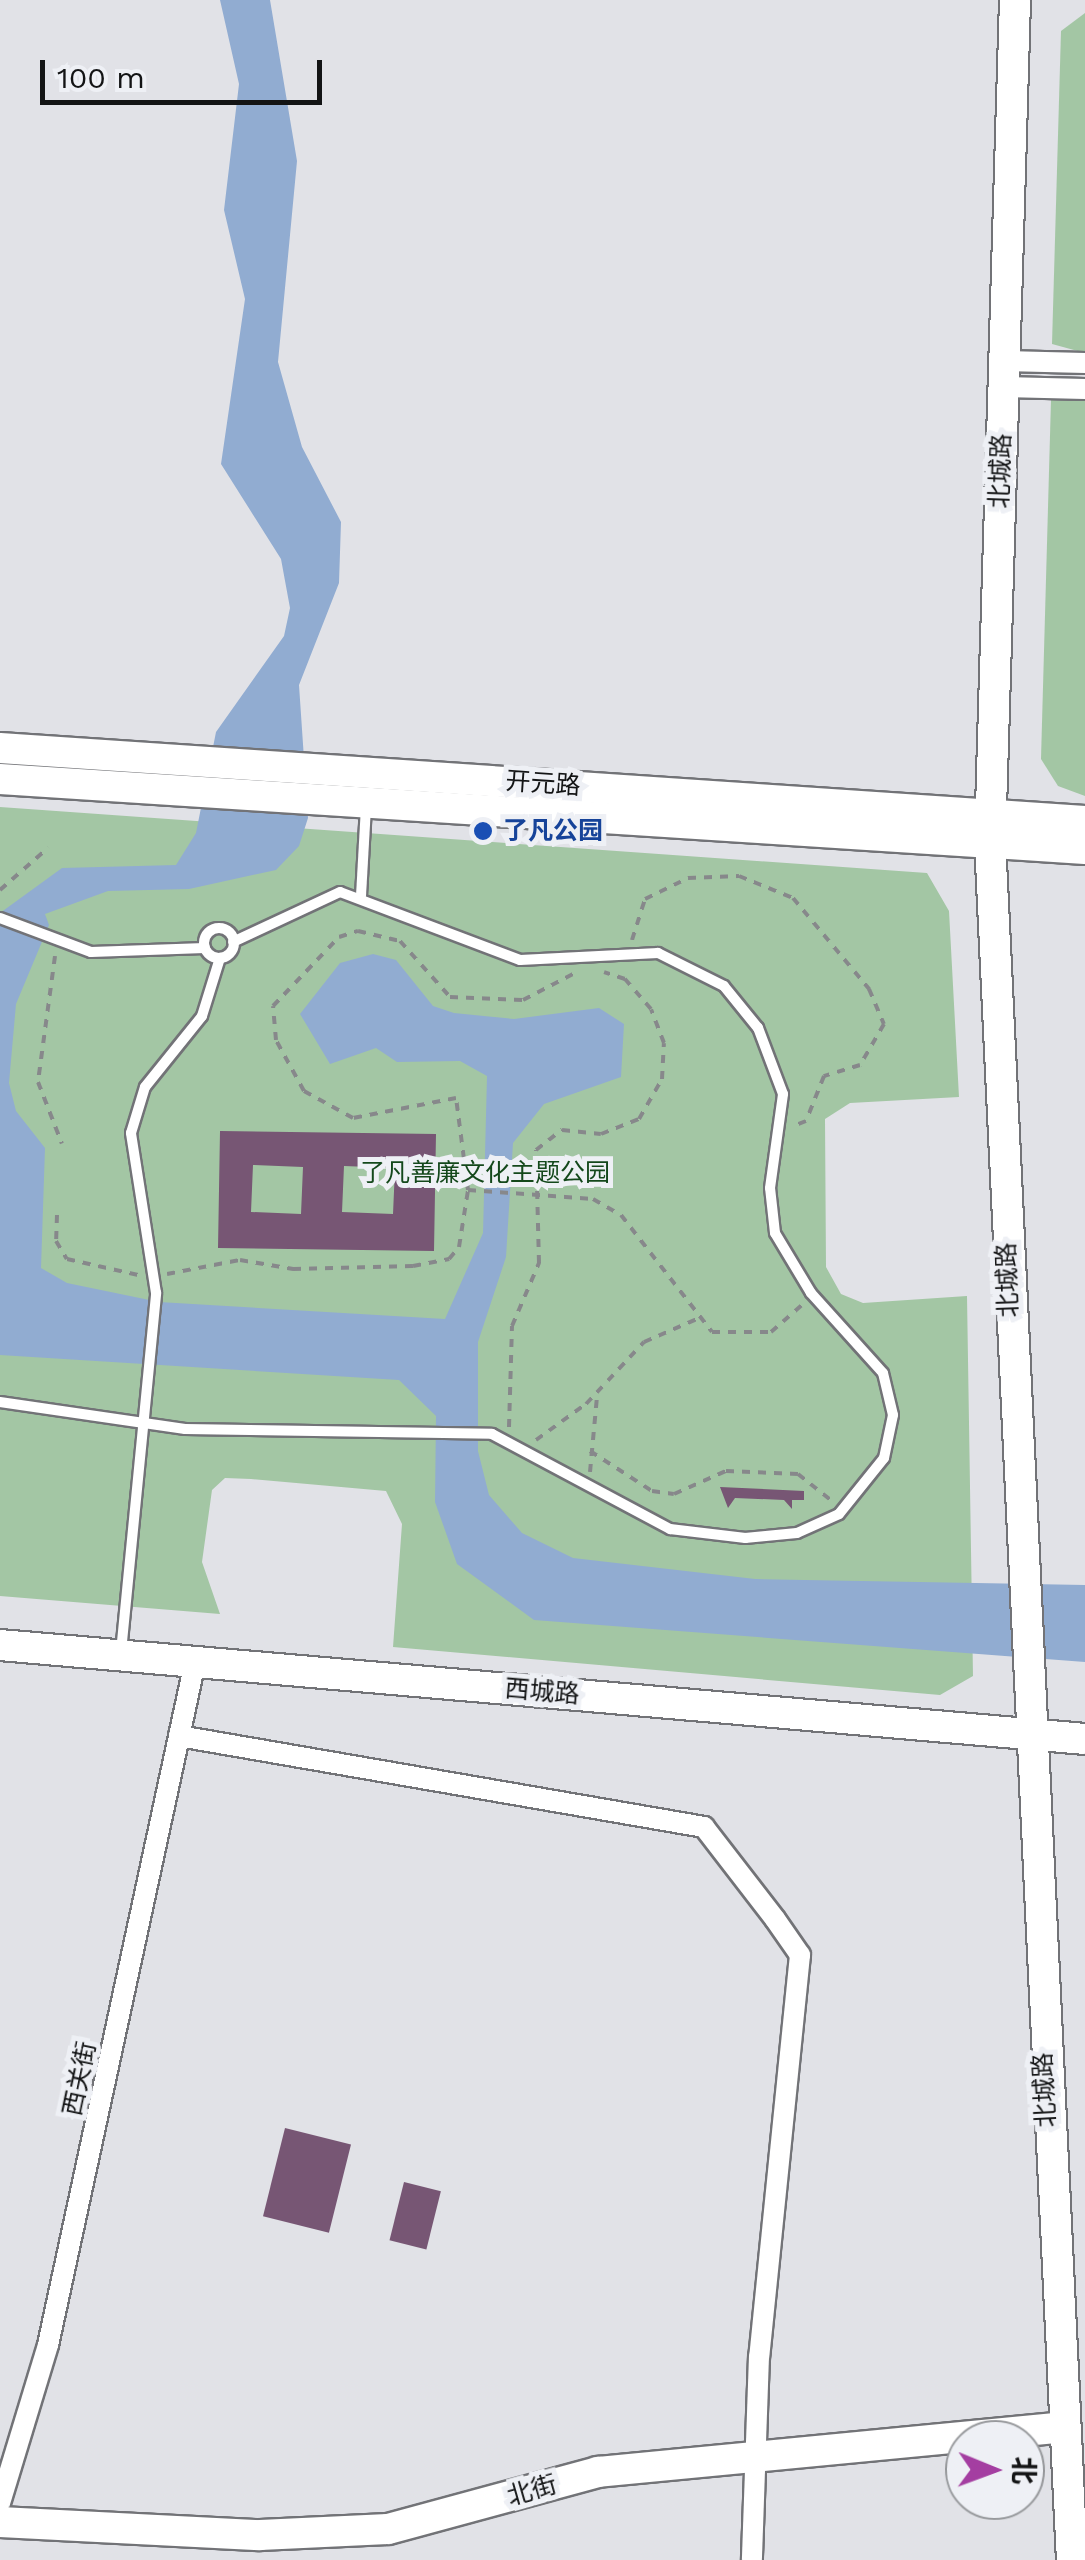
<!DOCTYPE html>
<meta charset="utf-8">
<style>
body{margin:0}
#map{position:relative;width:1085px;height:2560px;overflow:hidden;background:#e1e2e7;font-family:"Work Sans","Noto Sans SC",sans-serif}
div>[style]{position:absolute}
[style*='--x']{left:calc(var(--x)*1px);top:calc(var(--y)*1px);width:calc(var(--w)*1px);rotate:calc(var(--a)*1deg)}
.green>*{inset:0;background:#a3c6a4}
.water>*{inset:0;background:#91acd1}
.building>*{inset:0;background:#775674;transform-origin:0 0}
.path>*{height:4px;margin-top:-2px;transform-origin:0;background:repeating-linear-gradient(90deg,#87888b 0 8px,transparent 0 16px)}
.roads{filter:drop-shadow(2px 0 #727377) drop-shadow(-2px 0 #727377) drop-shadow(0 2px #727377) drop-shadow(0 -2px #727377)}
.lane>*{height:10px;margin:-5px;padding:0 5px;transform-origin:5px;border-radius:5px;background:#fff}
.lane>.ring{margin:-5px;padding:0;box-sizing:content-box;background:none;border:10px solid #fff;border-radius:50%}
.street>*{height:20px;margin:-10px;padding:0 10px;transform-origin:10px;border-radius:10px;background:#fff}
.secondary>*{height:30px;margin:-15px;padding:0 15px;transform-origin:15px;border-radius:15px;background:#fff}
.dots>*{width:28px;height:28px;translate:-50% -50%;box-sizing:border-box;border:5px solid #eef0f5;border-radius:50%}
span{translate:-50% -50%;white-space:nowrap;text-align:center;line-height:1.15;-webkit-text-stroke:10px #eef0f5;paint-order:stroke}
.street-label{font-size:25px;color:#131415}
.transit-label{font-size:25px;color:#164399;font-weight:700}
.left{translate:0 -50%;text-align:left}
.park-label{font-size:25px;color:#14481b}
.north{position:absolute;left:945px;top:2420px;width:100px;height:100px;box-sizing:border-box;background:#eef0f5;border:2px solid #96989b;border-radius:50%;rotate:91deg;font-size:28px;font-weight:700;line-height:40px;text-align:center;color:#131415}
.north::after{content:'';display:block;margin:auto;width:35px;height:45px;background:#a43ea1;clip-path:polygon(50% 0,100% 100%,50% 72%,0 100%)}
.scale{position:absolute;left:40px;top:60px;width:282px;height:45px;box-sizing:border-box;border:5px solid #131415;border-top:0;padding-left:12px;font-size:30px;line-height:35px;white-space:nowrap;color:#131415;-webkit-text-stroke:8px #eef0f5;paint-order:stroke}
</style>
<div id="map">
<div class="green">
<div style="clip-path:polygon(1085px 13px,1085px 353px,1052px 344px,1061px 31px)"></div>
<div style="clip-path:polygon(1051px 400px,1085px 401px,1085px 796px,1058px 786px,1041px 759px)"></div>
<div style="clip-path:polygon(0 807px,927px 873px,949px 911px,959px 1097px,850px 1103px,825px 1119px,826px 1267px,841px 1294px,863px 1303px,967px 1296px,973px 1676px,940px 1695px,393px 1647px,402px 1524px,386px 1491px,251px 1479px,225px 1478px,212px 1490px,202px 1562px,220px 1614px,0 1596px)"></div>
</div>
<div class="water">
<div style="clip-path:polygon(220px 0,270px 0,297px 161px,278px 362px,302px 447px,341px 522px,339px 583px,299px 685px,308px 818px,299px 846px,276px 870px,189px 889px,108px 891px,45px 914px,49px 925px,16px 1004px,9px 1083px,16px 1111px,45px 1148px,41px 1268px,67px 1283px,159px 1302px,445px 1319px,483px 1233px,487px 1076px,460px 1061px,397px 1062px,376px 1048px,330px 1064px,300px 1014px,340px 963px,373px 954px,396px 960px,433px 1006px,454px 1013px,514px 1019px,599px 1008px,624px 1024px,621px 1077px,544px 1104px,513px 1143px,506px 1257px,478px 1342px,478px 1451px,489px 1495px,522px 1533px,573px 1558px,755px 1579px,1085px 1585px,1085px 1662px,534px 1620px,457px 1564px,435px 1502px,436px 1416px,399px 1380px,0 1355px,0 913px,62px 868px,176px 865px,196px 833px,216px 732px,284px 636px,290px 608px,281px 559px,221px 464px,245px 299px,224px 210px,239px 84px)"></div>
</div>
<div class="building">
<div style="clip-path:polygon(evenodd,220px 1131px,436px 1134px,434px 1251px,218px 1248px,220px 1131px,253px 1165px,303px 1167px,301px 1214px,251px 1212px,253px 1165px,220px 1131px,344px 1166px,395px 1168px,393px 1214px,342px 1212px,344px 1166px)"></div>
<div style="clip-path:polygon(720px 1487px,804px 1491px,804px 1500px,792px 1500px,792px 1509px,784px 1500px,735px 1498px,728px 1508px)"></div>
<div style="left:285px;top:2128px;width:68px;height:91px;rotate:14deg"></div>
<div style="left:404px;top:2182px;width:38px;height:60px;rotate:14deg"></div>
</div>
<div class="path">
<div style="--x:0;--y:890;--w:64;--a:-41.2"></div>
<div style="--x:632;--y:940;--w:43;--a:-72.4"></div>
<div style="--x:645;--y:899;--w:48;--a:-26"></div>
<div style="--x:688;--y:878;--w:51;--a:-2.2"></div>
<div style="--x:739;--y:876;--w:58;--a:22.2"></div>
<div style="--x:793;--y:898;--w:119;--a:50.1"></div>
<div style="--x:869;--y:989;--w:38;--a:67"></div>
<div style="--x:884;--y:1024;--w:48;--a:120.3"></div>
<div style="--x:860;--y:1065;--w:38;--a:163"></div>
<div style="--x:824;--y:1076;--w:48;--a:111.8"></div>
<div style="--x:806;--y:1121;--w:14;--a:159"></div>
<div style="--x:55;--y:956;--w:127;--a:97.7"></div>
<div style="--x:38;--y:1082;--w:66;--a:68.8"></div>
<div style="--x:468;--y:1190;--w:125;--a:4.1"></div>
<div style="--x:593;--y:1199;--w:32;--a:30"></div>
<div style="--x:621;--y:1215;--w:148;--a:52.1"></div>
<div style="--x:712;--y:1332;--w:59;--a:0"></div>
<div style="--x:771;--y:1332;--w:41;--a:-41.1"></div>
<div style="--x:57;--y:1215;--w:26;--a:92"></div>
<div style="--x:56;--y:1241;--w:21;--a:59"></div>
<div style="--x:67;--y:1259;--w:73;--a:12.7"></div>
<div style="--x:167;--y:1274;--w:74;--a:-10.9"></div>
<div style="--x:240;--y:1260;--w:54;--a:9.6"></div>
<div style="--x:293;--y:1269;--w:120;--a:-1.4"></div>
<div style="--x:413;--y:1266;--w:37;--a:-11"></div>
<div style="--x:449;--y:1259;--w:16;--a:-50"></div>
<div style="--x:459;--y:1247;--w:58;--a:-81"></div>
<div style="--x:468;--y:1190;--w:93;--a:-97.4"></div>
<div style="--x:456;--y:1098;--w:105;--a:169"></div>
<div style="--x:353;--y:1118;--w:56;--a:-151.1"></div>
<div style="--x:304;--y:1091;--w:58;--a:-118.8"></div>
<div style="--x:276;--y:1040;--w:34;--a:-95"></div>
<div style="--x:273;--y:1006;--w:95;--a:-46.3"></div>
<div style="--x:339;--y:937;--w:20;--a:-18"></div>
<div style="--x:358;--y:931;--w:43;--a:13.4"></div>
<div style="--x:400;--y:941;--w:75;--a:48.2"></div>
<div style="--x:450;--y:997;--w:73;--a:2.4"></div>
<div style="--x:523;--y:1000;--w:59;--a:-27.4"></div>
<div style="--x:509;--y:1427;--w:101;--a:-88.3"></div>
<div style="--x:512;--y:1326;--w:69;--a:-66.8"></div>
<div style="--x:539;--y:1263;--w:113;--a:-91.5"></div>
<div style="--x:536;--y:1150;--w:33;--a:-38"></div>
<div style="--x:562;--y:1130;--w:39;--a:6"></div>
<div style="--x:601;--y:1134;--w:41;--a:-21.5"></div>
<div style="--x:639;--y:1119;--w:46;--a:-60.1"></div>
<div style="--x:662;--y:1079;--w:36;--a:-87"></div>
<div style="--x:664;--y:1043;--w:36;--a:-111"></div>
<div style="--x:651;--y:1009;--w:40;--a:-131"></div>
<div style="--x:625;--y:979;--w:22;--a:-162"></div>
<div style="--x:536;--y:1440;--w:62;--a:-35.8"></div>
<div style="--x:586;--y:1404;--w:85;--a:-46.9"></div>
<div style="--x:644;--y:1342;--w:58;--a:-23.5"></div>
<div style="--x:590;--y:1451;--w:74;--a:32.8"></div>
<div style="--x:652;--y:1491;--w:22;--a:8"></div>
<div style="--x:674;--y:1494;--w:57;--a:-23.9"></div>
<div style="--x:726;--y:1471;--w:72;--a:2.4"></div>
<div style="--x:798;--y:1474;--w:43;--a:38.5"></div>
<div style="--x:590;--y:1472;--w:75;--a:-84.7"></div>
</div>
<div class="roads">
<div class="lane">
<div style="--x:361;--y:896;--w:90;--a:-86.8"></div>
<div style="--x:0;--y:918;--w:97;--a:20.5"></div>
<div style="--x:91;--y:952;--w:114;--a:-2"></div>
<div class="ring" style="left:204px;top:928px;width:20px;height:20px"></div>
<div style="--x:0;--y:1402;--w:187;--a:8.3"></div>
<div style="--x:185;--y:1429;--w:307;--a:0.9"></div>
<div style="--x:492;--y:1434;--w:202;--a:28.1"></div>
<div style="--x:670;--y:1529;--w:76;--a:6.8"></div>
<div style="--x:745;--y:1538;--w:52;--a:-5.5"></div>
<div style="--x:797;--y:1533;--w:46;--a:-24.3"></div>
<div style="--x:839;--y:1514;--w:72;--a:-51.2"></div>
<div style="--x:884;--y:1458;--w:44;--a:-78.2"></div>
<div style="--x:893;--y:1415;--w:43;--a:-103.4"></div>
<div style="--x:883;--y:1373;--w:108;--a:-132"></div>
<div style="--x:811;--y:1293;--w:70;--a:-121"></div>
<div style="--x:775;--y:1233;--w:45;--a:-96.3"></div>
<div style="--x:770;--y:1188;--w:95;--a:-82.1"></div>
<div style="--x:783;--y:1094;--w:71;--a:-110.7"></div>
<div style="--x:758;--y:1028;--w:54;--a:-129"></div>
<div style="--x:724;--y:986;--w:74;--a:-153.4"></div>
<div style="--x:658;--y:953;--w:138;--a:177.1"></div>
<div style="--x:520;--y:960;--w:192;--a:-159.3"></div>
<div style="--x:340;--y:892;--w:118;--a:155"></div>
<div style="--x:121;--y:1652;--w:361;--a:-84.4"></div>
<div style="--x:156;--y:1293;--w:162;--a:-98.9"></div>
<div style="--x:131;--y:1133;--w:48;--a:-73.1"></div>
<div style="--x:145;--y:1087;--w:91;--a:-51.2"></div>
<div style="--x:202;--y:1016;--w:61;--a:-72.8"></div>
</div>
<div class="street">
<div style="--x:1005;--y:361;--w:80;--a:1.4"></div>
<div style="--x:1004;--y:387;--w:81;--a:1.4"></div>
<div style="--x:179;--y:1736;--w:533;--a:9.83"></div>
<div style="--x:704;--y:1827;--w:116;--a:52.3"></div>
<div style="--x:775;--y:1919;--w:44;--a:55.2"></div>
<div style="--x:800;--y:1955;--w:403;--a:95.8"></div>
<div style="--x:759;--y:2356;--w:204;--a:92"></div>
<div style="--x:0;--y:2503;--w:165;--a:-73.1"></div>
<div style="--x:48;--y:2345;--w:699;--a:-77.85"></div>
</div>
<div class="secondary">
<div style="--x:1015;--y:0;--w:841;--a:91.7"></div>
<div style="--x:990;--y:841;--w:1721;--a:87.27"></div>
<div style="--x:0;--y:748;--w:1087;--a:3.85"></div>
<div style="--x:0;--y:779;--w:1087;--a:3.69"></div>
<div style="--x:0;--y:1645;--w:1089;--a:4.95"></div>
<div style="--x:0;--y:2522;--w:260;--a:2.9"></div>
<div style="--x:260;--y:2535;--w:128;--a:-2.7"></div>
<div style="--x:388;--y:2529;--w:218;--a:-15.2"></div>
<div style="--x:598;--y:2472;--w:468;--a:-5.5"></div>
</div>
</div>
<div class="dots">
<div style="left:483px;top:831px;background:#1a4fb4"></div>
</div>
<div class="street-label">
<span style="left:1001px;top:471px;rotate:-88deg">北城路</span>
<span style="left:543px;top:784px;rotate:4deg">开元路</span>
<span style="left:1008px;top:1280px;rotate:-92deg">北城路</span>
<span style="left:542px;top:1692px;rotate:5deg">西城路</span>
<span style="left:80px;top:2079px;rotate:-78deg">西关街</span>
<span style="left:1045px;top:2090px;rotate:-93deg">北城路</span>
<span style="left:532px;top:2491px;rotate:-16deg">北街</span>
</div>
<div class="transit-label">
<span class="left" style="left:503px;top:831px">了凡公园</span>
</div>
<div class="park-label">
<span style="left:485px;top:1173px">了凡善廉文化主题公园</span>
</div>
<div class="north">北</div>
<div class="scale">100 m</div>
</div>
